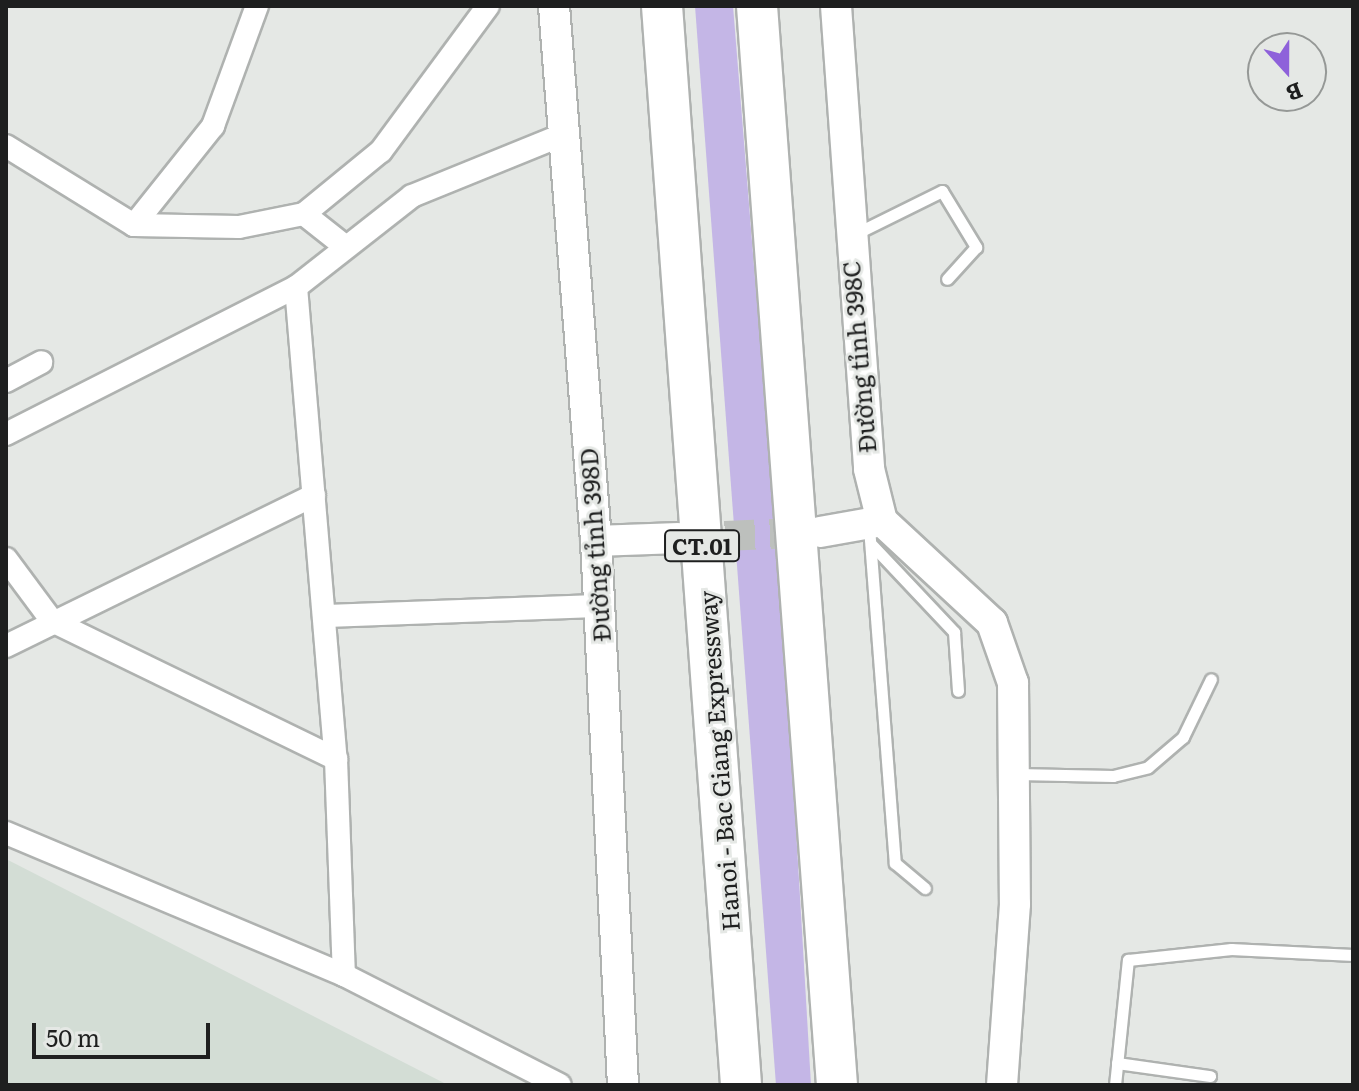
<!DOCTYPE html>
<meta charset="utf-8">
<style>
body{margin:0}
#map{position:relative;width:1359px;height:1091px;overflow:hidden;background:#e5e8e5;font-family:Literata,serif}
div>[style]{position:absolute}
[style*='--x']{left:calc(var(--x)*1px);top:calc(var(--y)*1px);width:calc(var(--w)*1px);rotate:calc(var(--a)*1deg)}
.built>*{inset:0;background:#d3ddd5}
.green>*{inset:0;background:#c4b6e6}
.secondary-tunnel>*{height:30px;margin-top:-15px;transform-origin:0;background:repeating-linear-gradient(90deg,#bdc0bd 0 30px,transparent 0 45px)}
.roads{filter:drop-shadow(2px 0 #afb2b0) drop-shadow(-2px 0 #afb2b0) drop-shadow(0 2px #afb2b0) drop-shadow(0 -2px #afb2b0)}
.lane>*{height:11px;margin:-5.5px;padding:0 5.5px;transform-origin:5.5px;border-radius:5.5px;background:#fff}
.street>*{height:22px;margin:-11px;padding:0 11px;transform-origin:11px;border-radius:11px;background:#fff}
.secondary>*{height:30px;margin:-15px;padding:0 15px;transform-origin:15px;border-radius:15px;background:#fff}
.highway>*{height:40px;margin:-20px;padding:0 20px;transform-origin:20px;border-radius:20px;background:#fff}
span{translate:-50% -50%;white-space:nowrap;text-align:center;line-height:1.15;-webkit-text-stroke:6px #e5e8e5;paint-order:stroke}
.shield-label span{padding:2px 6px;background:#e5e8e5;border:2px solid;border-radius:6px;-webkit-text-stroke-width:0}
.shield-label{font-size:22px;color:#1e1f1f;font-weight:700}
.street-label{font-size:24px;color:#1e1f1f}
.frame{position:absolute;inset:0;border:8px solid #1e1f1f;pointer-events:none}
.north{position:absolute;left:1247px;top:32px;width:80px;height:80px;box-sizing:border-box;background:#e5e8e5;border:2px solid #959896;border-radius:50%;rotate:159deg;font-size:22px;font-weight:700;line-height:32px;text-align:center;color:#1e1f1f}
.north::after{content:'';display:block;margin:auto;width:28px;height:36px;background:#8e61da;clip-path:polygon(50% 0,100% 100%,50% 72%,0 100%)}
.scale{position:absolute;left:32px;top:1023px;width:178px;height:36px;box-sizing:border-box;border:4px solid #1e1f1f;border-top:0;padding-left:10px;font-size:24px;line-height:28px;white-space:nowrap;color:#1e1f1f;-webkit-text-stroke:6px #e5e8e5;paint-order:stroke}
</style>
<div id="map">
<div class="built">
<div style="clip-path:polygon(6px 859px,448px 1085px,6px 1085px)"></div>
</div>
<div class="green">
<div style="clip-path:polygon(695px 6px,733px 6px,787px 675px,811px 1085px,776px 1085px)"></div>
</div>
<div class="secondary-tunnel">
<div style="--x:680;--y:538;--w:136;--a:-2.5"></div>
</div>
<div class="roads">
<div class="lane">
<div style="--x:855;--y:234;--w:97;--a:-26.3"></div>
<div style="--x:942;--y:191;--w:66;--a:58.7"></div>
<div style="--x:976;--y:247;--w:43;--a:132.2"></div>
<div style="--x:869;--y:527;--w:337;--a:85.6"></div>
<div style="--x:895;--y:863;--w:39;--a:40"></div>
<div style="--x:872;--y:545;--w:120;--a:46.7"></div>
<div style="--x:954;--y:632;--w:59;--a:86.1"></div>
<div style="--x:1017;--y:774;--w:96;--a:1.2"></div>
<div style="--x:1113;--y:776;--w:36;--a:-14"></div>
<div style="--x:1148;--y:767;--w:46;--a:-40.6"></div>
<div style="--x:1183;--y:737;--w:64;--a:-64.2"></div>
<div style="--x:1117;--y:1063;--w:94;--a:8"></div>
<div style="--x:1115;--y:1085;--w:126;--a:-84.1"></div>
<div style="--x:1128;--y:960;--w:104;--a:-6.1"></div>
<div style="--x:1231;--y:949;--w:122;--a:2.8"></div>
</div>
<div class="street">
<div style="--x:6;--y:146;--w:150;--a:31.7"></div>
<div style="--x:134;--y:225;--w:105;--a:1.1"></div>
<div style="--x:239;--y:227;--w:66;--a:-11.3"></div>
<div style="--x:304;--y:214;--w:99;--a:-39.3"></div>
<div style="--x:381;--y:151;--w:180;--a:-53.6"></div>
<div style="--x:304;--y:214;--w:48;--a:38.3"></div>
<div style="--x:134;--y:225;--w:127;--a:-51.4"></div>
<div style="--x:213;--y:126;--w:128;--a:-69.9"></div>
<div style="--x:296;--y:287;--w:474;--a:85.2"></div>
<div style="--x:336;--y:759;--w:216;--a:87.9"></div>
<div style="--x:6;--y:381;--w:40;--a:-28"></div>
<div style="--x:6;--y:434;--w:325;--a:-26.9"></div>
<div style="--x:296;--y:287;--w:147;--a:-38.1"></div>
<div style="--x:412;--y:196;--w:160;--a:-22.1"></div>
<div style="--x:6;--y:559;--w:77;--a:53.4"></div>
<div style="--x:52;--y:621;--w:316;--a:25.9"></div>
<div style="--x:324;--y:616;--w:275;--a:-2.1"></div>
<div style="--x:6;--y:646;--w:343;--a:-26.1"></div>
<div style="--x:6;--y:833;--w:367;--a:22.8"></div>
<div style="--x:344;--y:975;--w:242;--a:27"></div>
</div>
<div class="secondary">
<div style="--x:554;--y:6;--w:537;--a:85.51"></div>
<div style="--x:596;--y:541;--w:545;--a:87.16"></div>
<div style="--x:836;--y:6;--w:464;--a:85.9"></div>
<div style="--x:869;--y:469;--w:54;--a:76"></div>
<div style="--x:882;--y:521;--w:150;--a:42.8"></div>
<div style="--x:992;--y:623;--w:64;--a:70.7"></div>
<div style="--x:1013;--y:683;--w:221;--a:89.5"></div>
<div style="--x:1015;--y:904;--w:181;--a:94.1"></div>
<div style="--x:820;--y:532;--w:63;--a:-10.1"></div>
<div style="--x:596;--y:541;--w:82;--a:-2.1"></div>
</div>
<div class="highway">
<div style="--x:662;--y:6;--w:1082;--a:85.81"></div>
<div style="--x:757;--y:6;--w:1082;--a:85.76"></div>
</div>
</div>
<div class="shield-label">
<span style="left:702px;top:546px">CT.01</span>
</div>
<div class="street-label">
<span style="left:858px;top:357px;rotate:-95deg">Đường tỉnh 398C</span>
<span style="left:594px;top:545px;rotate:-94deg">Đường tỉnh 398D</span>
<span style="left:718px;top:761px;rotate:-94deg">Hanoi - Bac Giang Expressway</span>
</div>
<div class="frame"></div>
<div class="north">B</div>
<div class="scale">50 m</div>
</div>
